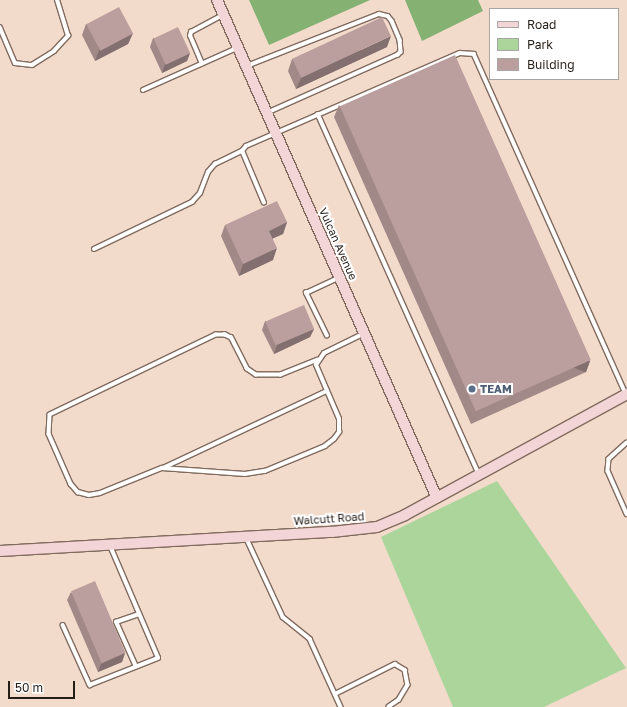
<!DOCTYPE html>
<style>
body{margin:0}
#map{position:relative;width:627px;height:707px;overflow:hidden;background:#f3dbcc;font-family:"Golos Text",sans-serif}
div>[style]{position:absolute}
[style*='--x']{left:calc(var(--x)*1px);top:calc(var(--y)*1px);width:calc(var(--w)*1px);rotate:calc(var(--a)*1deg)}
.green>*{inset:0;background:#acd59c}
.forest>*{inset:0;background:#85b272}
.roads{filter:drop-shadow(1px 0 #806b5e) drop-shadow(-1px 0 #806b5e) drop-shadow(0 1px #806b5e) drop-shadow(0 -1px #806b5e)}
.lane>*{height:3.5px;margin:-1.75px;padding:0 1.75px;transform-origin:1.75px;border-radius:1.75px;background:#fff}
.secondary>*{height:10px;margin:-5px;padding:0 5px;transform-origin:5px;border-radius:5px;background:#f3d4d7}
.wall>*{inset:0;background:#a18988}
.shaded-wall>*{inset:0;background:#836f6f;transform-origin:0 0}
.building>*{inset:0;background:#bb9f9e;transform-origin:0 0}
.dots>*{width:11px;height:11px;translate:-50% -50%;box-sizing:border-box;border:2px solid #fff;border-radius:50%}
span{translate:-50% -50%;white-space:nowrap;text-align:center;line-height:1.15;-webkit-text-stroke:4px #fff;paint-order:stroke}
.street-label{font-size:11px;color:#251d17}
.service-label{font-size:11px;color:#4e5e75;font-weight:700}
.left{translate:0 -50%;text-align:left}
.legend{position:absolute;left:489px;top:8px;width:130px;height:72px;box-sizing:border-box;background:#fff;border:1px solid #a8a5a2;margin:0;padding:5px 7px;list-style:none;font-size:12px;color:#251d17}
.legend li{display:flex;align-items:center;gap:8px;height:20px}
.legend b{width:20px;border:1px solid #a8a5a2}
.scale{position:absolute;left:8px;top:681px;width:67px;height:18px;box-sizing:border-box;border:2px solid #251d17;border-top:0;padding-left:5px;font-size:12px;line-height:14px;white-space:nowrap;color:#251d17;-webkit-text-stroke:3px #fff;paint-order:stroke}
</style>
<div id="map">
<div class="green">
<div style="clip-path:polygon(497px 481px,626px 668px,544px 707px,453px 707px,381px 537px)"></div>
</div>
<div class="forest">
<div style="clip-path:polygon(249px 0,370px 0,269px 45px)"></div>
<div style="clip-path:polygon(405px 0,478px 0,483px 11px,422px 41px)"></div>
</div>
<div class="roads">
<div class="lane">
<div style="--x:0;--y:27;--w:39;--a:67"></div>
<div style="--x:15;--y:63;--w:17;--a:7"></div>
<div style="--x:32;--y:65;--w:26;--a:-32"></div>
<div style="--x:54;--y:51;--w:21;--a:-47"></div>
<div style="--x:68;--y:36;--w:38;--a:-107"></div>
<div style="--x:202;--y:64;--w:30;--a:-113"></div>
<div style="--x:190;--y:36;--w:4;--a:-76"></div>
<div style="--x:191;--y:32;--w:36;--a:-28"></div>
<div style="--x:247;--y:66;--w:142;--a:-21.5"></div>
<div style="--x:379;--y:14;--w:9;--a:13"></div>
<div style="--x:388;--y:16;--w:6;--a:51"></div>
<div style="--x:392;--y:21;--w:21;--a:67"></div>
<div style="--x:400;--y:40;--w:12;--a:85"></div>
<div style="--x:401;--y:52;--w:4;--a:135"></div>
<div style="--x:398;--y:55;--w:142;--a:156"></div>
<div style="--x:143;--y:90;--w:103;--a:-24.1"></div>
<div style="--x:318;--y:114;--w:394;--a:65.9"></div>
<div style="--x:264;--y:203;--w:56;--a:-112.9"></div>
<div style="--x:242;--y:151;--w:6;--a:-51"></div>
<div style="--x:246;--y:146;--w:233;--a:-23.5"></div>
<div style="--x:460;--y:53;--w:14;--a:4"></div>
<div style="--x:474;--y:54;--w:372;--a:65.9"></div>
<div style="--x:94;--y:249;--w:109;--a:-25.6"></div>
<div style="--x:192;--y:202;--w:12;--a:-48"></div>
<div style="--x:200;--y:193;--w:22;--a:-69"></div>
<div style="--x:208;--y:172;--w:11;--a:-49"></div>
<div style="--x:215;--y:164;--w:30;--a:-26"></div>
<div style="--x:327;--y:336;--w:48;--a:-116"></div>
<div style="--x:306;--y:293;--w:35;--a:-25"></div>
<div style="--x:318;--y:360;--w:40;--a:158"></div>
<div style="--x:281;--y:375;--w:25;--a:180"></div>
<div style="--x:256;--y:375;--w:11;--a:-146"></div>
<div style="--x:247;--y:369;--w:35;--a:-117"></div>
<div style="--x:231;--y:338;--w:7;--a:-153"></div>
<div style="--x:225;--y:335;--w:9;--a:180"></div>
<div style="--x:216;--y:335;--w:184;--a:154.3"></div>
<div style="--x:50;--y:415;--w:19;--a:93"></div>
<div style="--x:49;--y:434;--w:55;--a:66.3"></div>
<div style="--x:71;--y:484;--w:11;--a:49"></div>
<div style="--x:78;--y:492;--w:11;--a:15"></div>
<div style="--x:89;--y:495;--w:11;--a:-10"></div>
<div style="--x:100;--y:493;--w:67;--a:-22"></div>
<div style="--x:162;--y:468;--w:83;--a:4.1"></div>
<div style="--x:245;--y:474;--w:20;--a:-9"></div>
<div style="--x:265;--y:471;--w:65;--a:-22.6"></div>
<div style="--x:325;--y:446;--w:11;--a:-38"></div>
<div style="--x:334;--y:439;--w:9;--a:-54"></div>
<div style="--x:339;--y:432;--w:13;--a:-90"></div>
<div style="--x:339;--y:419;--w:59;--a:-113.1"></div>
<div style="--x:316;--y:365;--w:14;--a:-56"></div>
<div style="--x:324;--y:353;--w:43;--a:-26"></div>
<div style="--x:627;--y:443;--w:24;--a:138"></div>
<div style="--x:609;--y:459;--w:12;--a:95"></div>
<div style="--x:608;--y:471;--w:47;--a:66.2"></div>
<div style="--x:163;--y:468;--w:181;--a:-25.2"></div>
<div style="--x:247;--y:539;--w:86;--a:65.2"></div>
<div style="--x:283;--y:617;--w:35;--a:39"></div>
<div style="--x:310;--y:639;--w:75;--a:65.5"></div>
<div style="--x:63;--y:625;--w:66;--a:65.8"></div>
<div style="--x:90;--y:685;--w:73;--a:-21.7"></div>
<div style="--x:158;--y:658;--w:122;--a:-113.2"></div>
<div style="--x:136;--y:667;--w:49;--a:-114"></div>
<div style="--x:116;--y:622;--w:24;--a:-19"></div>
<div style="--x:335;--y:694;--w:67;--a:-26.6"></div>
<div style="--x:395;--y:664;--w:12;--a:31"></div>
<div style="--x:405;--y:670;--w:15;--a:79"></div>
<div style="--x:408;--y:685;--w:17;--a:121"></div>
<div style="--x:399;--y:700;--w:12;--a:145"></div>
</div>
<div class="secondary">
<div style="--x:217;--y:0;--w:544;--a:66.17"></div>
<div style="--x:0;--y:551;--w:333;--a:-3.3"></div>
<div style="--x:332;--y:532;--w:45;--a:-6.3"></div>
<div style="--x:377;--y:527;--w:30;--a:-23"></div>
<div style="--x:405;--y:515;--w:253;--a:-28.6"></div>
</div>
</div>
<div class="wall">
<div style="clip-path:polygon(86px 24px,133px 33px,128px 44px,95px 61px,82px 35px)"></div>
<div style="clip-path:polygon(153px 38px,190px 53px,187px 61px,162px 73px,150px 47px)"></div>
<div style="clip-path:polygon(387px 47px,296px 89px,288px 71px,292px 59px)"></div>
<div style="clip-path:polygon(339px 105px,590px 361px,586px 372px,471px 424px,334px 117px)"></div>
<div style="clip-path:polygon(287px 222px,283px 234px,273px 238px,273px 260px,239px 276px,221px 236px,225px 225px)"></div>
<div style="clip-path:polygon(265px 321px,314px 329px,310px 337px,274px 354px,262px 330px)"></div>
<div style="clip-path:polygon(71px 592px,125px 653px,122px 662px,98px 672px,67px 600px)"></div>
</div>
<div class="shaded-wall">
<div style="clip-path:polygon(133px 33px,128px 44px,95px 61px,99px 50px)"></div>
<div style="clip-path:polygon(391px 36px,387px 47px,296px 89px,301px 78px)"></div>
<div style="clip-path:polygon(190px 53px,187px 61px,162px 73px,165px 64px)"></div>
<div style="clip-path:polygon(287px 222px,283px 234px,265px 242px,269px 231px)"></div>
<div style="clip-path:polygon(277px 248px,273px 260px,239px 276px,243px 264px)"></div>
<div style="clip-path:polygon(314px 329px,310px 337px,274px 354px,277px 345px)"></div>
<div style="left:590px;top:361px;width:12px;height:126px;rotate:110deg"></div>
<div style="clip-path:polygon(125px 653px,122px 662px,98px 672px,101px 664px)"></div>
</div>
<div class="building">
<div style="left:119px;top:7px;width:30px;height:37px;rotate:62deg"></div>
<div style="left:382px;top:17px;width:21px;height:99px;rotate:65deg"></div>
<div style="left:178px;top:27px;width:29px;height:27px;rotate:65deg"></div>
<div style="left:455px;top:55px;width:334px;height:126px;rotate:66deg"></div>
<div style="clip-path:polygon(277px 201px,287px 222px,269px 231px,277px 248px,243px 264px,225px 225px)"></div>
<div style="left:304px;top:305px;width:26px;height:42px;rotate:67deg"></div>
<div style="left:95px;top:581px;width:78px;height:26px;rotate:67deg"></div>
</div>
<div class="dots">
<div style="left:472px;top:389px;background:#5c6f8a"></div>
</div>
<div class="street-label">
<span style="left:338px;top:244px;rotate:66deg">Vulcan Avenue</span>
<span style="left:329px;top:519px;rotate:-4deg">Walcutt Road</span>
</div>
<div class="service-label">
<span class="left" style="left:480px;top:389px">TEAM</span>
</div>
<ul class="legend">
<li><b style="height:5px;background:#f3d4d7"></b>Road</li>
<li><b style="height:11px;background:#acd59c"></b>Park</li>
<li><b style="height:11px;background:#bb9f9e"></b>Building</li>
</ul>
<div class="scale">50 m</div>
</div>
